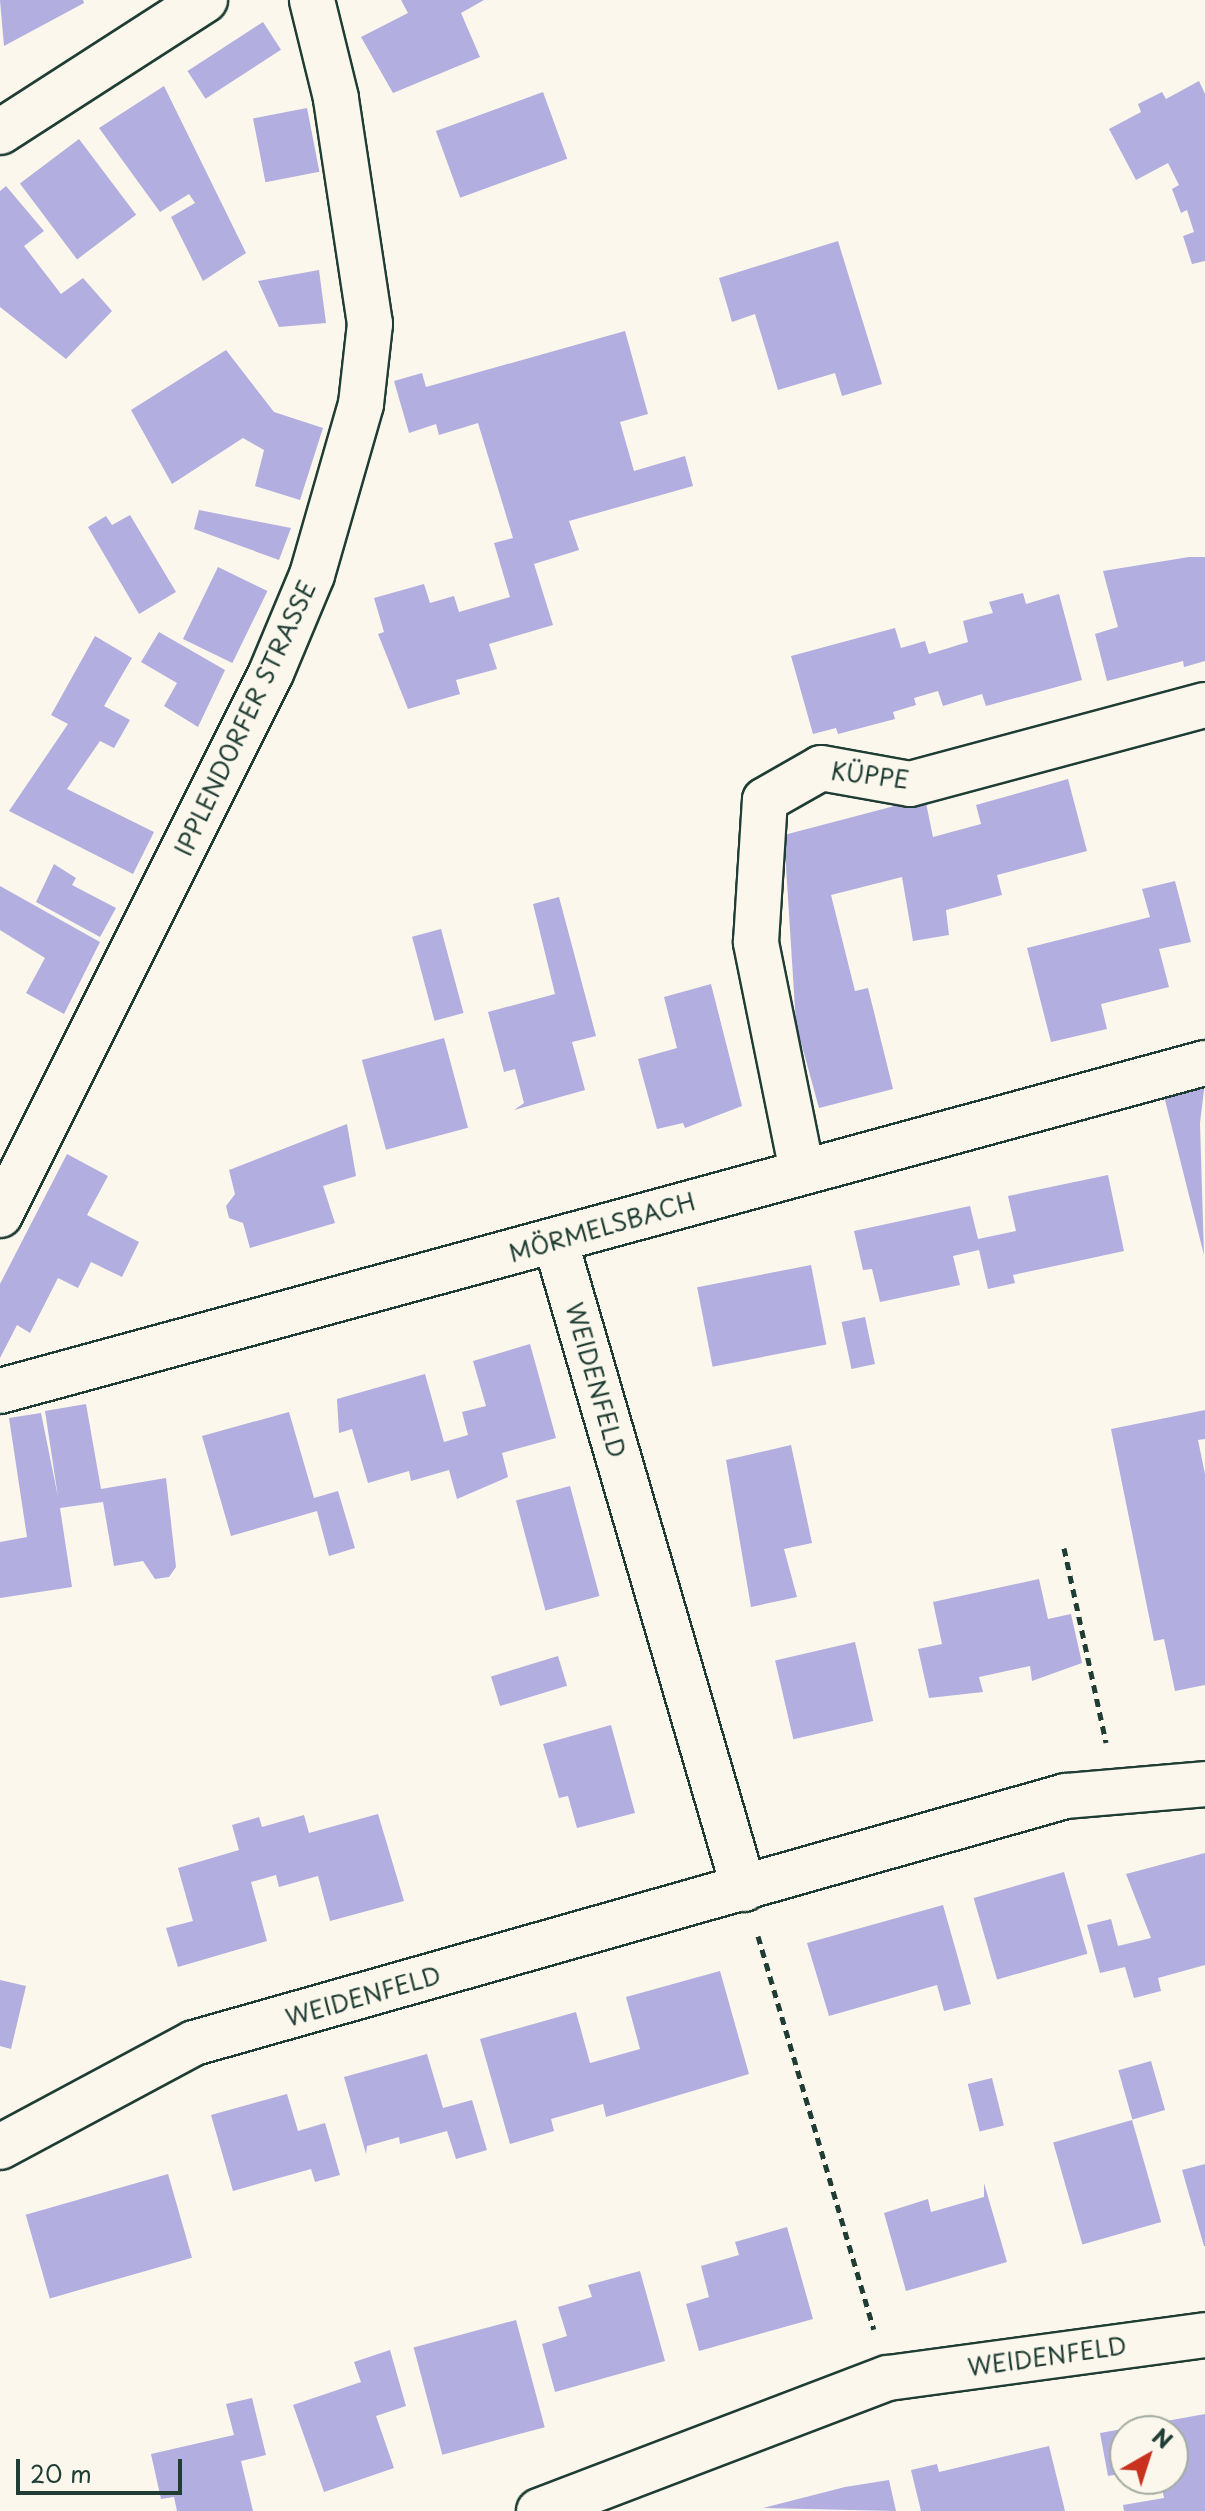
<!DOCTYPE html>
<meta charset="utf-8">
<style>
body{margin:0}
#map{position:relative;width:1205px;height:2511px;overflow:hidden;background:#fbf7ec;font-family:"Playpen Sans",sans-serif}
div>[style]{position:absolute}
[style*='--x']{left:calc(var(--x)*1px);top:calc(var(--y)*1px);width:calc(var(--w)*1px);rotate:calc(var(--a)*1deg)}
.building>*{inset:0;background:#b2aedf;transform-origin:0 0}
.path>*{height:5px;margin-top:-2.5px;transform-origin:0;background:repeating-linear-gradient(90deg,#1f3d34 0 8px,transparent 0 14px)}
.roads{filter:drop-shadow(2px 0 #1f3d34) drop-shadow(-2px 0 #1f3d34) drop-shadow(0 2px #1f3d34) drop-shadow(0 -2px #1f3d34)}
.minor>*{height:44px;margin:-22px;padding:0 22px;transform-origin:22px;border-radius:22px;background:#fbf7ec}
span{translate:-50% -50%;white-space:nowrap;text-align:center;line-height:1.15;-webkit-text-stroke:7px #fbf7ec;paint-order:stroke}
.street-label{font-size:24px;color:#1f3d34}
.north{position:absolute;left:1109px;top:2415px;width:80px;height:80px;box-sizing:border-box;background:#fbf7ec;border:2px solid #a3ada2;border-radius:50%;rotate:39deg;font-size:22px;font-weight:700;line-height:32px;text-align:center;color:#1f3d34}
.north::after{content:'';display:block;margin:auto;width:28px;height:36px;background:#c8321e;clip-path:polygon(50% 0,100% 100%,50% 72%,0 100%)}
.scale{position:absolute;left:16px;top:2459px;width:166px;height:36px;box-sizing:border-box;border:4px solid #1f3d34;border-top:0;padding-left:10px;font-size:24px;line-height:28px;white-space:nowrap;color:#1f3d34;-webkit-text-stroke:6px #fbf7ec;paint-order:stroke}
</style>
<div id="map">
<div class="building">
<div style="clip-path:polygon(0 0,83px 0,84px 3px,4px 46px)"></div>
<div style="clip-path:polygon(401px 0,484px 0,461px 13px,480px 57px,393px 93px,361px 37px,408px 13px)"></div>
<div style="left:263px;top:22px;width:33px;height:90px;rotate:57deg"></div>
<div style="clip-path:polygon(1199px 81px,1205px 94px,1205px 261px,1192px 264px,1183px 236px,1194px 232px,1187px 210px,1181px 213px,1172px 189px,1179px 185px,1168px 163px,1136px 180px,1109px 129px,1141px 112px,1138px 104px,1162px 92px,1166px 99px)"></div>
<div style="clip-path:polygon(164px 86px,246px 253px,203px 281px,171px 217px,195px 203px,189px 194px,160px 212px,99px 128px)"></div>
<div style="left:543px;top:92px;width:71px;height:114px;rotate:70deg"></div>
<div style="left:307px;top:108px;width:65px;height:55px;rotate:79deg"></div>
<div style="left:79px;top:139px;width:95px;height:74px;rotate:53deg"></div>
<div style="clip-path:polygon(6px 186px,44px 231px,24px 246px,61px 294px,83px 278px,112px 311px,66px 359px,0 307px,0 191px)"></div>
<div style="clip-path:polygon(838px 241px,882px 384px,842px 396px,835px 373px,778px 390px,755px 314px,732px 322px,719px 278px)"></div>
<div style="clip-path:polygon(319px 270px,326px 323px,279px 327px,258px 281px)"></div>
<div style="clip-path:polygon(625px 331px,648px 414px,620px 422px,634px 471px,685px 456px,693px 486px,569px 521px,579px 550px,534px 564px,553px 625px,489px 644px,497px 669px,456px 680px,460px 694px,408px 709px,378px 634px,384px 632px,374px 598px,424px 584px,430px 603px,454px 596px,459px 612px,510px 597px,494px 543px,513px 538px,478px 423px,439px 435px,436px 424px,409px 433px,394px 381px,422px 373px,426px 387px)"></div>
<div style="clip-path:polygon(226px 350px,274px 412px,323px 428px,300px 500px,255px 486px,264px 450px,243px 438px,172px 484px,131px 410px)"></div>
<div style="clip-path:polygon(199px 510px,291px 528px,279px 560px,194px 529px)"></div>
<div style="clip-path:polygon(130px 515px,176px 592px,139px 614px,88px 527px,106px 516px,112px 525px)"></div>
<div style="clip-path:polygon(1189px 557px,1205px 557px,1205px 661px,1184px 667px,1183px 661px,1107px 681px,1095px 634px,1118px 627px,1103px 571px)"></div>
<div style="left:218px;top:567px;width:55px;height:80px;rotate:26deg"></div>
<div style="clip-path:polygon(1023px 593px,1026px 604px,1059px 594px,1082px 680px,986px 706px,982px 694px,943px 706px,938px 691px,914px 698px,916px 705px,893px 712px,895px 719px,838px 734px,836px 728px,813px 734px,791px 656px,895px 628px,901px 648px,925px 641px,929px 654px,968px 642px,963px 621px,993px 613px,989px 602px)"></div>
<div style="clip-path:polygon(159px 632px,225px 670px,198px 727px,164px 706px,177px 683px,141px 662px)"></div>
<div style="clip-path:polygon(95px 636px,132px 658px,104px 706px,130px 720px,114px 748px,100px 741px,67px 789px,154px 832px,133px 874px,9px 811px,68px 724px,51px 715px)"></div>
<div style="clip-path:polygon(1068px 779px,1087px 851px,997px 875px,1002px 895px,946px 910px,949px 935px,913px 941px,902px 877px,831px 895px,855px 991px,868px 988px,893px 1089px,819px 1108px,796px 1024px,784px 835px,925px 798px,933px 837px,981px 824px,976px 805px)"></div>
<div style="clip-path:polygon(54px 864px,76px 878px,72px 885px,116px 908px,100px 937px,36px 902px)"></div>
<div style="clip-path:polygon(1175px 881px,1191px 942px,1159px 949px,1169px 987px,1101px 1004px,1107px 1029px,1051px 1042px,1027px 948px,1150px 917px,1142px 889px)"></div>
<div style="clip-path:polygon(0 886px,100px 942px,64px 1014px,26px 993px,45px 958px,0 930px)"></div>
<div style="clip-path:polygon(559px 897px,596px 1036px,572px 1042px,585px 1090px,514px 1110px,524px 1103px,515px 1069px,504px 1072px,488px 1012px,555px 994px,533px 904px)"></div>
<div style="left:441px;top:929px;width:87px;height:30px;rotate:75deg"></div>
<div style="clip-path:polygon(711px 984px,742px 1106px,685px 1128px,683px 1123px,657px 1129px,638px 1059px,677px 1048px,664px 997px)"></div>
<div style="left:444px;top:1038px;width:93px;height:85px;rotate:75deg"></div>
<div style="clip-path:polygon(1205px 1082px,1200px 1123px,1204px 1255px,1163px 1092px)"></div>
<div style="clip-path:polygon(347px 1124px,356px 1176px,323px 1186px,335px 1223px,250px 1248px,243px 1223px,229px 1218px,226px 1206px,235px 1194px,229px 1170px)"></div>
<div style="clip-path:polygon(67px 1154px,108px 1176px,87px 1215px,139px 1242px,122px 1277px,91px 1262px,78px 1288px,58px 1278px,30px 1333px,17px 1325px,0 1358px,0 1284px)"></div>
<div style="clip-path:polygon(1108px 1175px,1124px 1251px,1013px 1275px,1015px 1283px,988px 1289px,979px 1250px,953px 1256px,960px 1285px,880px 1302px,872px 1269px,863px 1270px,854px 1231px,970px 1206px,978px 1239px,1016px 1231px,1008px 1196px)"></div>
<div style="left:811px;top:1265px;width:81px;height:116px;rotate:79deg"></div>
<div style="left:865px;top:1317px;width:48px;height:24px;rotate:78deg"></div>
<div style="clip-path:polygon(530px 1344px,556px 1438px,502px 1453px,508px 1477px,457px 1499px,449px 1470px,411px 1481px,409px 1471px,368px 1483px,352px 1429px,339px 1433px,337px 1399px,425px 1374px,444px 1442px,468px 1435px,462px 1412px,486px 1406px,473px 1361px)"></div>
<div style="clip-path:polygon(86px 1404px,101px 1489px,166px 1478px,176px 1567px,169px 1577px,155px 1579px,143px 1561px,114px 1566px,103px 1502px,60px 1508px,72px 1587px,0 1598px,0 1542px,27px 1537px,9px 1418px,41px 1413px,58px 1497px,45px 1411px)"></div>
<div style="clip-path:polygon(1205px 1410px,1205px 1439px,1198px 1440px,1205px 1474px,1205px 1685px,1175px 1691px,1164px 1639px,1154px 1641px,1111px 1429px)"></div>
<div style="clip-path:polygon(289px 1412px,314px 1498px,338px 1491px,355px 1548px,329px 1556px,317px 1511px,231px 1536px,202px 1436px)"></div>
<div style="clip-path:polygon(791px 1445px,812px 1543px,784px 1549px,797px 1597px,751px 1607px,726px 1460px)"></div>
<div style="left:570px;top:1486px;width:114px;height:56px;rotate:75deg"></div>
<div style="clip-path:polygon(1039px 1579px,1048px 1619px,1071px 1614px,1082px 1663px,1032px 1681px,1030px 1666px,979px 1677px,983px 1692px,929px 1698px,918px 1649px,942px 1644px,933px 1602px)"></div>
<div style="left:855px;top:1642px;width:81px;height:82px;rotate:77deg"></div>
<div style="left:558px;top:1656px;width:31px;height:70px;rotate:73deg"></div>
<div style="clip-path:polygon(611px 1725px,635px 1813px,577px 1828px,568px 1796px,559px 1798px,543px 1744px)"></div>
<div style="clip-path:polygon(378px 1814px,404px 1901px,330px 1921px,318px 1876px,279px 1887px,276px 1875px,251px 1882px,267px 1941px,178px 1967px,166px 1928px,193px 1921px,178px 1868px,239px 1850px,232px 1825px,259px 1817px,262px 1827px,304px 1815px,309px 1833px)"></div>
<div style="clip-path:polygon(1205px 1853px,1205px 1965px,1158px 1978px,1161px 1991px,1134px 1998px,1125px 1967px,1100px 1973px,1087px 1925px,1111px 1919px,1118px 1946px,1151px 1938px,1126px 1874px)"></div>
<div style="left:1064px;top:1872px;width:85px;height:94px;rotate:74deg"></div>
<div style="clip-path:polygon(943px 1905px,971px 2004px,944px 2011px,937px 1985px,829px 2016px,807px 1943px)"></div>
<div style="clip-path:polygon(720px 1971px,749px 2074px,606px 2117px,603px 2104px,551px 2119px,554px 2131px,510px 2144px,480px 2039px,576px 2012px,590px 2063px,640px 2049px,626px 1997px)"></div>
<div style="clip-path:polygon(0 1980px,26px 1986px,11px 2049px,0 2046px)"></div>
<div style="clip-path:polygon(427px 2054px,443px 2108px,472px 2100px,487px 2150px,456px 2159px,447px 2131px,400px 2144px,399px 2137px,367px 2146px,366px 2154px,344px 2077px)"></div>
<div style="left:1151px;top:2061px;width:51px;height:34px;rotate:74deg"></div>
<div style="left:992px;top:2078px;width:49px;height:25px;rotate:76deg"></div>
<div style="clip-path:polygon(287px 2094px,298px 2131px,325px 2123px,340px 2175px,315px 2182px,311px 2169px,233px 2191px,211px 2115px)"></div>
<div style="left:1132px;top:2120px;width:106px;height:82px;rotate:74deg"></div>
<div style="clip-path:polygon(1205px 2164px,1205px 2246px,1204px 2246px,1182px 2170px)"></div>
<div style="left:168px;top:2174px;width:87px;height:148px;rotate:74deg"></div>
<div style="clip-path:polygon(984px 2183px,1007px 2262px,906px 2291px,884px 2213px,928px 2199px,931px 2212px,984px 2197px)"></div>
<div style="clip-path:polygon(787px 2227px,813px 2319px,699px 2351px,686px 2304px,709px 2297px,701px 2266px,739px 2255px,735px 2242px)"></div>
<div style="clip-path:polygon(640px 2271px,665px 2361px,555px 2392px,542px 2344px,567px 2336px,558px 2307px,592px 2297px,588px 2285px)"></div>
<div style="left:516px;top:2320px;width:111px;height:106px;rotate:75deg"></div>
<div style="clip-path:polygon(390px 2350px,406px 2406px,376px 2416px,394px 2468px,324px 2492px,293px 2405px,361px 2382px,354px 2362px)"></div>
<div style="clip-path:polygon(252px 2398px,266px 2455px,241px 2461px,253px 2511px,177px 2511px,174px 2497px,161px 2499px,151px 2454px,234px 2435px,226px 2404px)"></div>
<div style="clip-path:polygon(1205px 2414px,1205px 2511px,1124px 2511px,1123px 2505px,1164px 2498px,1160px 2479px,1173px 2479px,1173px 2431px,1125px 2431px,1125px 2473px,1108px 2476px,1100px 2433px)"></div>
<div style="clip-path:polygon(1049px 2446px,1065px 2511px,921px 2511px,911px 2470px,937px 2464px,939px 2472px)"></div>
<div style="clip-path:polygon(889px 2480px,896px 2511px,763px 2508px,845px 2487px)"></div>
</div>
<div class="path">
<div style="--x:1064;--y:1548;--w:199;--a:77.8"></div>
<div style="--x:758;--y:1936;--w:410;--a:73.6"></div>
</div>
<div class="roads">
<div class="minor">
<div style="--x:0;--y:132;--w:244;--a:-32.8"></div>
<div style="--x:802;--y:1171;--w:234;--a:-101.4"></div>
<div style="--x:756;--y:942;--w:142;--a:-86.4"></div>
<div style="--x:765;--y:800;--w:64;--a:-29.7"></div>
<div style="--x:821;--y:768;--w:90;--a:10.2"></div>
<div style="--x:910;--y:784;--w:305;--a:-15"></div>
<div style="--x:0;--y:1215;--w:606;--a:-63.43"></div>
<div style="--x:271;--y:673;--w:106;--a:-67.3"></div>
<div style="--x:312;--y:575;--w:178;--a:-74"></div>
<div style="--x:361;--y:404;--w:81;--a:-83.6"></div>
<div style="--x:370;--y:324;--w:229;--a:-98.6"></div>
<div style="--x:336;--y:98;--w:101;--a:-103.8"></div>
<div style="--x:555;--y:1240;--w:676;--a:73.76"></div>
<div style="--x:0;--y:1391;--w:1249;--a:-15.23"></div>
<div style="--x:0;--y:2147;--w:220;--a:-28.2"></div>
<div style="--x:194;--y:2043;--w:906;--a:-15.82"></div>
<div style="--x:1066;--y:1796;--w:140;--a:-4.9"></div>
<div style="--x:539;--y:2511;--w:373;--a:-20.9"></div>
<div style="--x:888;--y:2378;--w:320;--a:-7.7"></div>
</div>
</div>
<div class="street-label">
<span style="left:245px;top:718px;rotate:-65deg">IPPLENDORFER STRASSE</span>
<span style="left:870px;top:775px;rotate:7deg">KÜPPE</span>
<span style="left:602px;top:1227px;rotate:-16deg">MÖRMELSBACH</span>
<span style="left:596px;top:1380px;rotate:74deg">WEIDENFELD</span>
<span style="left:363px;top:1996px;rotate:-16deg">WEIDENFELD</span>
<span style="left:1047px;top:2356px;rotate:-8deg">WEIDENFELD</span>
</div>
<div class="north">N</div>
<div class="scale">20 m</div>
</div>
